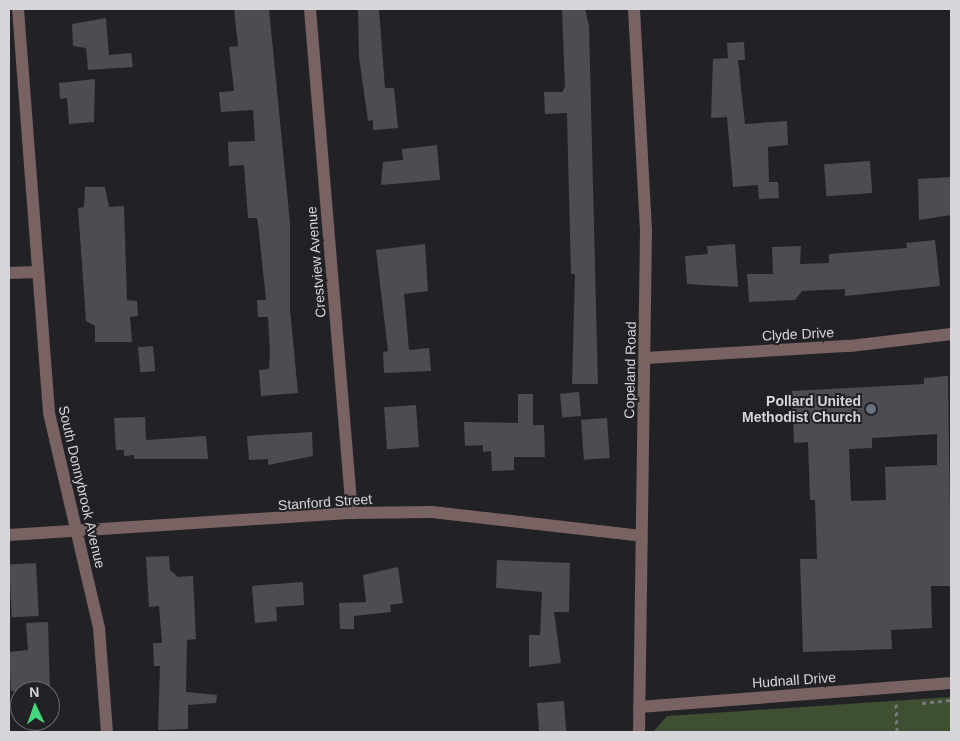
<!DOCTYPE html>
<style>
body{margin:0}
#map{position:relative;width:960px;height:741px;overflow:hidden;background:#222226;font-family:Helvetica,sans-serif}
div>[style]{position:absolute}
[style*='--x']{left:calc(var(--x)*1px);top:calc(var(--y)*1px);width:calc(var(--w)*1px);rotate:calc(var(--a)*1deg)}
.green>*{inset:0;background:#3f4f32}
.building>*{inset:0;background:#4c4c52;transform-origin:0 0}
.path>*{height:3px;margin-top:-1.5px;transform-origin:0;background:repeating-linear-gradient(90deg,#78787c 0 4px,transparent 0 8px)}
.minor>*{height:12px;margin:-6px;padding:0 6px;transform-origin:6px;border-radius:6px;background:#786262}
.dots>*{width:14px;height:14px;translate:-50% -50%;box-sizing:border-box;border:2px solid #222226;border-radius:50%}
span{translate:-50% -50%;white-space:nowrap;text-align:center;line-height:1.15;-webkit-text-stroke:4px #222226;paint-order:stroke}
.street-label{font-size:14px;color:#d6d6da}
.poi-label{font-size:14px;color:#d6d6da;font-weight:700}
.right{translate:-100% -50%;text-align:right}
.frame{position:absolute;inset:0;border:10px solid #d6d6da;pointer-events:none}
.north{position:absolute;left:10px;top:681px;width:50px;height:50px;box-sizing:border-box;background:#222226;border:1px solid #6a6a6e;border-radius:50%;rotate:357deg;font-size:14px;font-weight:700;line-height:20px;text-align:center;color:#d6d6da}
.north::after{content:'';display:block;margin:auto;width:18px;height:22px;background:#42d77c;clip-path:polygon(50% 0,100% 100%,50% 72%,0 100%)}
</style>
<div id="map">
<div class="green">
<div style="clip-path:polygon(951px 697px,951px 732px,653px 732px,667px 716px)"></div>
</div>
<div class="building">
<div style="clip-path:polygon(234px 9px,269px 9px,290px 223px,290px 309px,298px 393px,261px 396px,259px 370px,269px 369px,270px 352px,268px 317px,258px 317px,257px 300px,266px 300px,258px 224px,257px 218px,248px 218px,244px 165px,229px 166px,228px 142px,255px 141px,253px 110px,221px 112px,219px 92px,234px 91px,229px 47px,238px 46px)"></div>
<div style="clip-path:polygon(358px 9px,379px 9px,385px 88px,394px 88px,398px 128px,373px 130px,373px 120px,368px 121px,359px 57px)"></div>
<div style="clip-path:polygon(562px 9px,585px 9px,589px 26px,598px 384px,572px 384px,575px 274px,571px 274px,567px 113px,545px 114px,544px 92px,562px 92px,565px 87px)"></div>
<div style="clip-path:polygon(106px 18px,109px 55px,131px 53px,133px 67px,88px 70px,86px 48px,73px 46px,72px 24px)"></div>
<div style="clip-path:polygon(744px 42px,745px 60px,738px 60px,745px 124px,787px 121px,788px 145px,768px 147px,769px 182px,778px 182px,779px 198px,759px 199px,758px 185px,733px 187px,727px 117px,711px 118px,713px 59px,728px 58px,727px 43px)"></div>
<div style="clip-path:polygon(95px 79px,94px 122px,69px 124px,67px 98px,60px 99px,59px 83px)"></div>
<div style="clip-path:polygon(437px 145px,440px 180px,381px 185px,383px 162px,403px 160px,402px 149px)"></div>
<div style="left:870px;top:161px;width:32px;height:46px;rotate:86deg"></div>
<div style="clip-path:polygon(951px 177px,951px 215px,919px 220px,918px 179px)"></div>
<div style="clip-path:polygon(85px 187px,105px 187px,109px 207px,124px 206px,127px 300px,137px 301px,138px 316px,130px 317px,132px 342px,95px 342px,95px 326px,86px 321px,78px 208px,84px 207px)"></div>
<div style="clip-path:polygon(935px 240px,940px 286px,845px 296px,845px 289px,802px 291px,795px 300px,749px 302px,747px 274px,773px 274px,772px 247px,801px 246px,800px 264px,829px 263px,829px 254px,907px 248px,906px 243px)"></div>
<div style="clip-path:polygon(425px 244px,428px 291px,404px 294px,409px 350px,429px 348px,431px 371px,384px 373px,383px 352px,388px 351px,376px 250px)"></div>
<div style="clip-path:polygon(735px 244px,738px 287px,687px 284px,685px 256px,708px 254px,707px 246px)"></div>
<div style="left:153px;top:346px;width:25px;height:15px;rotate:85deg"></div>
<div style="clip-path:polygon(evenodd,948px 376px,951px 586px,931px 586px,932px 628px,891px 630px,892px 649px,803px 652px,800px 559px,817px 559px,815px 500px,810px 500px,808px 442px,794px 443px,792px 391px,924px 384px,924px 378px,948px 376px,937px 434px,937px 465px,885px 467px,886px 500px,851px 501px,849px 449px,872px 448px,872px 438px,937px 434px)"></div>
<div style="left:579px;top:392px;width:24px;height:19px;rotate:85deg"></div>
<div style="clip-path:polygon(518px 394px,533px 394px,533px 425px,544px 425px,545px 457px,514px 457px,514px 470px,492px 471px,491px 451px,483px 452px,483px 445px,465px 446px,464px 422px,518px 423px)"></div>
<div style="left:416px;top:405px;width:42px;height:32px;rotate:86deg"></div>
<div style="clip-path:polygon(145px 417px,146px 440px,206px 436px,208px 459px,134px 459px,134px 455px,124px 456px,124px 450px,116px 450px,114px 418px)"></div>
<div style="left:607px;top:418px;width:40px;height:26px;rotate:86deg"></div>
<div style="clip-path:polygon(312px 432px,313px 456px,268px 465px,268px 459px,249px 460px,247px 436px)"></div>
<div style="clip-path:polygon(169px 556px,170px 570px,178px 577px,193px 576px,196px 639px,187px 640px,186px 692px,217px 695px,216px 703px,188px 705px,188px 729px,158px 730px,160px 666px,154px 666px,153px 643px,162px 643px,159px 606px,149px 607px,146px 557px)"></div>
<div style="clip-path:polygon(497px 560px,570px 563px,569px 612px,554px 612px,561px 663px,529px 667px,529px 635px,540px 635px,542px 592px,496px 588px)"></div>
<div style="left:36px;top:563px;width:53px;height:27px;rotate:87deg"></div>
<div style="clip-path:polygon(398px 567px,403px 603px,390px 605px,391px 612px,354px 616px,354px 629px,340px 629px,339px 603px,366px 602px,363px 575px)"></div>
<div style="clip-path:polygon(303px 582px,304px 605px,276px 607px,277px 621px,255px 623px,252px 586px)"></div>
<div style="clip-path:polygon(48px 622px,50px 691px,11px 691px,9px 652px,28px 650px,26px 623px)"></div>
<div style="left:564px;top:701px;width:31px;height:27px;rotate:86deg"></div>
</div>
<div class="path">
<div style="--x:922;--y:703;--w:29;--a:-6"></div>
<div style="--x:896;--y:704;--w:28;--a:88"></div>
</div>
<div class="minor">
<div style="--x:18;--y:9;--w:405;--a:85.6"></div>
<div style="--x:49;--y:413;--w:221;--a:76.9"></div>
<div style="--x:99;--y:628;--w:104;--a:85.6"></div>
<div style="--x:310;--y:9;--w:506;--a:85.24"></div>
<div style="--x:634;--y:9;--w:222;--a:86.9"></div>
<div style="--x:646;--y:231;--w:501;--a:90.8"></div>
<div style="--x:9;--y:273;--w:27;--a:-2"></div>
<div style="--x:645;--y:358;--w:205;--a:-3.4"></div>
<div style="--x:850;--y:346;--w:102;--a:-6.8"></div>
<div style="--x:9;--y:535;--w:344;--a:-3.7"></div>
<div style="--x:352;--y:513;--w:80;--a:-0.7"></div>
<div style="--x:432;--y:512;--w:211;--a:6.5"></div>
<div style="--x:639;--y:707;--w:313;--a:-4.4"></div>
</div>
<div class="dots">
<div style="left:871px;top:409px;background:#6b7280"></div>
</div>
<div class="street-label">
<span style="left:316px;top:262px;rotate:-95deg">Crestview Avenue</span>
<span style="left:798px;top:334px;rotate:-3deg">Clyde Drive</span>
<span style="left:630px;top:370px;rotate:-89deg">Copeland Road</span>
<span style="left:82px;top:487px;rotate:77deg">South Donnybrook Avenue</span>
<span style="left:325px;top:502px;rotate:-4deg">Stanford Street</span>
<span style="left:794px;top:680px;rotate:-4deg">Hudnall Drive</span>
</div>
<div class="poi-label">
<span class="right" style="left:861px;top:409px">Pollard United<br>Methodist Church</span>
</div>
<div class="frame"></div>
<div class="north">N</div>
</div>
